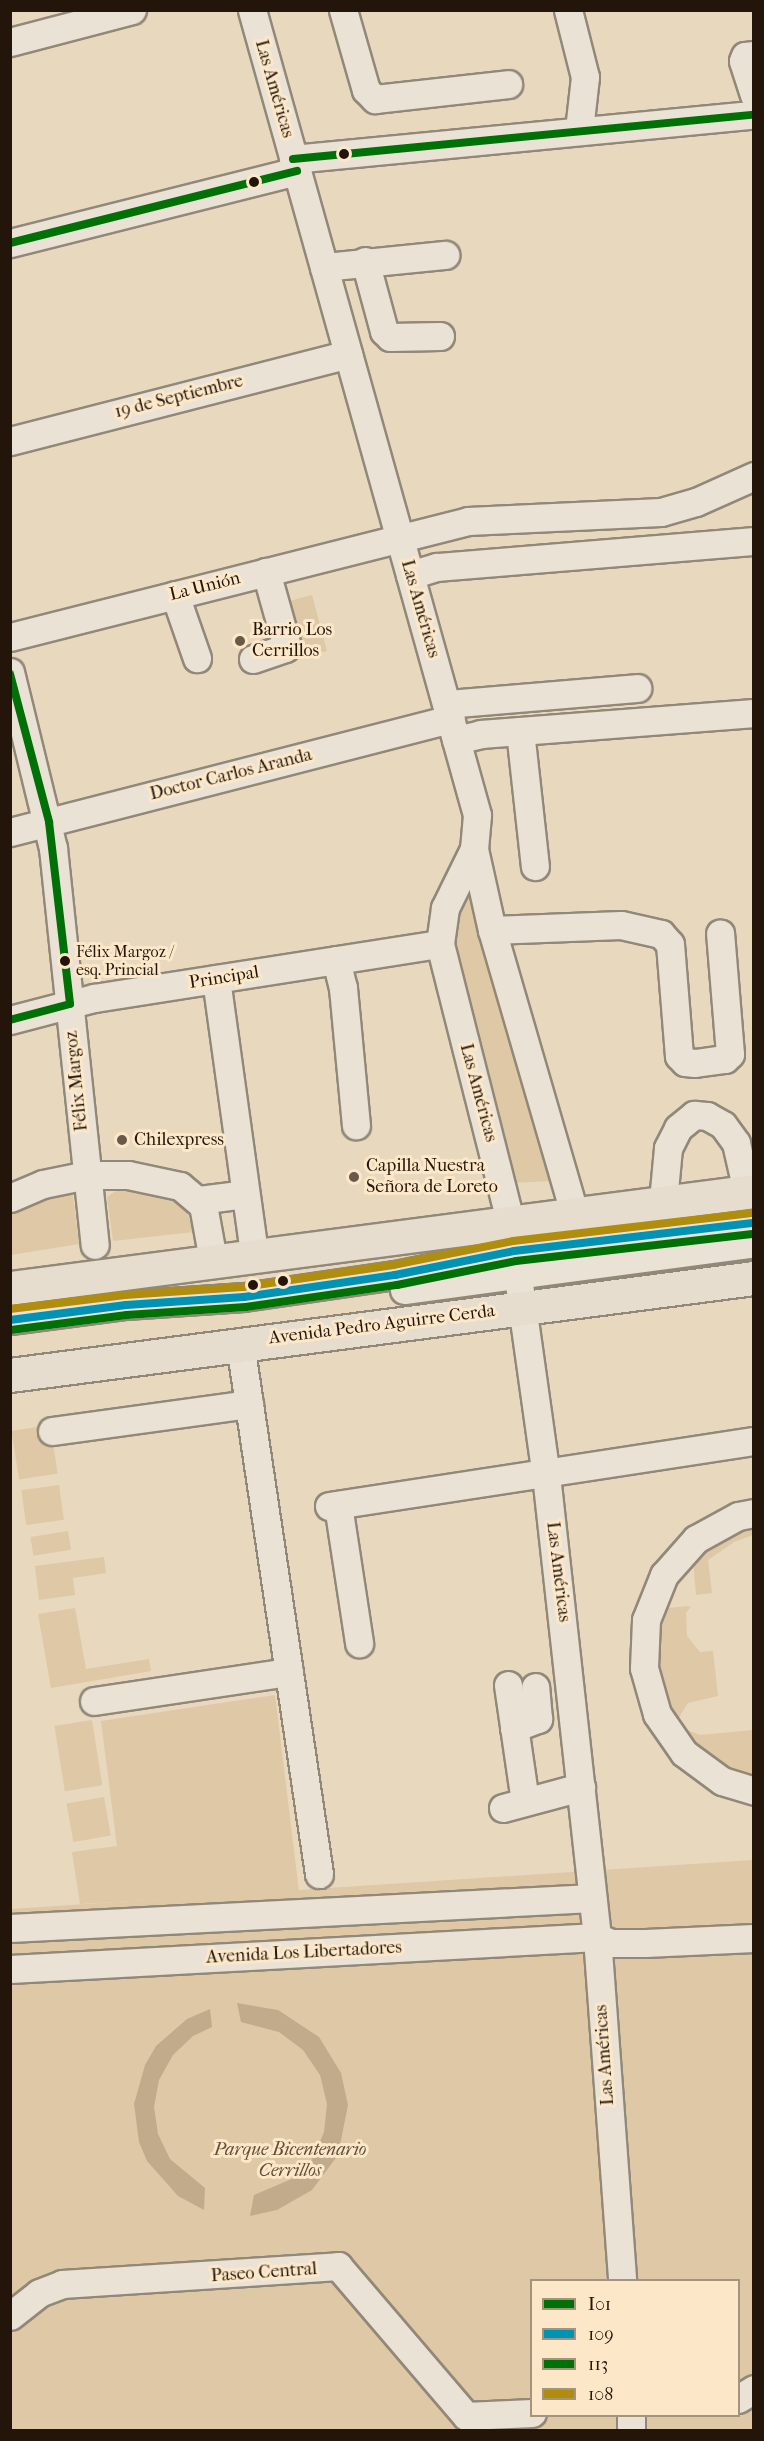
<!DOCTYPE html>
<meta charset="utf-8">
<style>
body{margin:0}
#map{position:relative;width:764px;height:2441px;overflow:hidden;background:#e8d8be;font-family:"IM FELL French Canon",serif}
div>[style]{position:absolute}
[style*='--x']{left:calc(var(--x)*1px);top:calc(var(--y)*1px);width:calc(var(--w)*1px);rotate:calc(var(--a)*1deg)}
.green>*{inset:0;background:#dec8a5;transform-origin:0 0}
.water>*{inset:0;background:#c2ab8b}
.roads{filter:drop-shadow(2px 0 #928878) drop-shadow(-2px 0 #928878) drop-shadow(0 2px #928878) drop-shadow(0 -2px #928878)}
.minor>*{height:27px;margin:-13.5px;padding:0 13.5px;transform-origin:13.5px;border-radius:13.5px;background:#ebe2d6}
.major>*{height:33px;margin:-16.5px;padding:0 16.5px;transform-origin:16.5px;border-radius:16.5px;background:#e7ddce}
.bus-1>*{height:8px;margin:-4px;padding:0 4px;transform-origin:4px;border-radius:4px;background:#007106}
.bus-2>*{height:8px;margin:-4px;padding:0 4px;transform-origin:4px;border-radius:4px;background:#0093b3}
.bus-3>*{height:8px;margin:-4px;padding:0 4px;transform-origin:4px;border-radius:4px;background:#007106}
.bus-4>*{height:8px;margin:-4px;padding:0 4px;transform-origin:4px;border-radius:4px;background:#b08d0c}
.dots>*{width:16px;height:16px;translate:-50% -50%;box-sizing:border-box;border:3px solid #fce8c9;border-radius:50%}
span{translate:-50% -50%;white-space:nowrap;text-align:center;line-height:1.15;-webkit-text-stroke:6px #fce8c9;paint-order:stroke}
.bus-label{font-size:16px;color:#23150a}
.left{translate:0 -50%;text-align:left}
.street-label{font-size:18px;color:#23150a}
.poi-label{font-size:18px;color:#23150a}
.park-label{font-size:18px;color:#614f39;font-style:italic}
.frame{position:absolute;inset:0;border:12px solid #23150a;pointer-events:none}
.legend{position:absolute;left:530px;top:2279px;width:210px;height:138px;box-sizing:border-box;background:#fce8c9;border:2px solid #a5947d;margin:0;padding:8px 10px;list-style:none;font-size:18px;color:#23150a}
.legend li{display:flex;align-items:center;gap:12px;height:30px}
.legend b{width:30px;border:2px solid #a5947d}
</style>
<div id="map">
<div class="green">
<div style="left:312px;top:595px;width:58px;height:26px;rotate:75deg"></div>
<div style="clip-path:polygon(465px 885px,554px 1181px,509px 1183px,448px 950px)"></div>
<div style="clip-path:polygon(122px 1187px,182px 1199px,194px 1232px,113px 1241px,107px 1197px)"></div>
<div style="clip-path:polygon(65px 1190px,73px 1196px,79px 1244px,11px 1255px,11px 1208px)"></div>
<div style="left:50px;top:1425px;width:49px;height:39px;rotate:81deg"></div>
<div style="left:59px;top:1485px;width:35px;height:38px;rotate:82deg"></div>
<div style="clip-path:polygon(753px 1524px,753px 1535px,734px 1542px,708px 1560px,712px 1593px,696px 1595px,693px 1560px,729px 1533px)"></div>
<div style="left:68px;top:1531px;width:19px;height:38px;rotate:81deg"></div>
<div style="clip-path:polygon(104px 1557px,106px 1573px,73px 1578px,75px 1595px,39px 1600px,35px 1566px)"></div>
<div style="clip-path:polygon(691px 1606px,686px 1613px,687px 1636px,700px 1652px,713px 1651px,718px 1696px,688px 1703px,678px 1719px,684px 1729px,700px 1735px,753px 1730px,753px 1780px,738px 1776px,696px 1749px,676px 1725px,657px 1680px,659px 1626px,667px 1608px)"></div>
<div style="clip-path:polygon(75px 1608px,86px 1669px,149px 1659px,151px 1671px,51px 1688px,38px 1614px)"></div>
<div style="clip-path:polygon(275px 1695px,299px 1891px,80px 1904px,72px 1852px,117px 1846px,101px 1721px)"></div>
<div style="left:92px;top:1720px;width:66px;height:38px;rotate:81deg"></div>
<div style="left:104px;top:1797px;width:39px;height:38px;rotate:80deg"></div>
<div style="clip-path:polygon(evenodd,753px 1860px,753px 2430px,11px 2430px,11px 1909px,753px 1860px,532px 2280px,738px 2280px,738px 2416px,532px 2416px,532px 2280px)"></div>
</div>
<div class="water">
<div style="clip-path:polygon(237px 2003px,278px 2010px,319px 2037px,341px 2073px,348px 2105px,338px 2155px,312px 2190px,277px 2210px,250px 2216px,254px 2195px,294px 2178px,313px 2158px,324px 2132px,327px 2104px,320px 2075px,303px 2050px,279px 2032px,241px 2022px)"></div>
<div style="clip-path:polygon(210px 2009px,212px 2027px,193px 2036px,173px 2055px,159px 2080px,154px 2107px,158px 2134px,170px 2159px,205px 2188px,204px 2210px,178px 2196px,147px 2161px,139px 2142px,134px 2104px,145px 2065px,156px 2046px,187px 2019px)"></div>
</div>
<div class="roads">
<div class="minor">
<div style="--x:252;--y:10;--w:836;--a:74.38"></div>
<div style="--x:477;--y:815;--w:34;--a:95"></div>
<div style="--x:474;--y:849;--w:66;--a:116.2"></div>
<div style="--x:445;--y:908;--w:36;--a:98"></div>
<div style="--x:440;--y:944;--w:285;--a:75.8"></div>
<div style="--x:510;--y:1220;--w:258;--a:82"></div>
<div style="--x:546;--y:1475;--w:465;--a:83.7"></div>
<div style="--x:597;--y:1937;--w:344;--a:85.8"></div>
<div style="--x:343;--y:10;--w:83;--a:74"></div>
<div style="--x:366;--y:90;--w:13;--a:45"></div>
<div style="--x:375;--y:99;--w:134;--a:-6.4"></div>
<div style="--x:568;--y:10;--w:69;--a:75.8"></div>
<div style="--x:585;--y:77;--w:53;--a:96.5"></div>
<div style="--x:10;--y:42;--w:126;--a:-14.7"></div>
<div style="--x:754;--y:55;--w:9;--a:174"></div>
<div style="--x:745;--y:56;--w:5;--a:112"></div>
<div style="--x:743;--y:61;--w:36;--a:72"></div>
<div style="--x:293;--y:159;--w:463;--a:-5.5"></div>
<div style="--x:10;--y:243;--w:296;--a:-14.1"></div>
<div style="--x:365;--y:261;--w:73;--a:74.8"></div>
<div style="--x:384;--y:331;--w:8;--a:45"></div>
<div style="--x:390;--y:337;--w:50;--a:-1.1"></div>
<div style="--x:324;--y:267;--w:122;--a:-5.7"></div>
<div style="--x:10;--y:441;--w:349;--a:-14.4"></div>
<div style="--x:410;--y:575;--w:28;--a:-17"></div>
<div style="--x:437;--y:567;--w:318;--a:-4.7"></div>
<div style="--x:175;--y:595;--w:67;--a:70.8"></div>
<div style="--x:10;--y:637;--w:472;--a:-14.2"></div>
<div style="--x:468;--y:521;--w:193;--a:-2.7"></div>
<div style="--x:661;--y:512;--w:36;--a:-16"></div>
<div style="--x:696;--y:502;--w:64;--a:-24.1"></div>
<div style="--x:253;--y:659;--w:34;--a:-19"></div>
<div style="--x:285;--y:648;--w:5;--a:-79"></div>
<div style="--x:286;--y:643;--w:74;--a:-105.7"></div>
<div style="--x:10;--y:672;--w:181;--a:76.3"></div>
<div style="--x:53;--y:848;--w:399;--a:84"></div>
<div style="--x:447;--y:704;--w:191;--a:-4.8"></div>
<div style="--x:520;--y:731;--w:136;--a:83.7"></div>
<div style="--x:456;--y:740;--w:26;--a:-13"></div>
<div style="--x:481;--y:734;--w:274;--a:-4.4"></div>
<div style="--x:10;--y:832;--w:455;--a:-14.4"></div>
<div style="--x:474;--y:849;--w:83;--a:77.5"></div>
<div style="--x:492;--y:930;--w:294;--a:73.8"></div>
<div style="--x:492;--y:930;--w:129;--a:-2.2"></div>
<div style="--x:621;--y:925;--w:41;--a:12.7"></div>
<div style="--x:661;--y:934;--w:13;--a:48"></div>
<div style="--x:670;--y:944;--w:112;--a:85.4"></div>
<div style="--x:679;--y:1056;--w:8;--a:45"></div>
<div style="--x:685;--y:1062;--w:10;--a:6"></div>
<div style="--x:695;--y:1063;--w:30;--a:-8"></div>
<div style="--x:725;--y:1059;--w:7;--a:-45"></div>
<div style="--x:730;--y:1054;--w:121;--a:-94.7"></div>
<div style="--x:336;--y:960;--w:29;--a:76"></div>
<div style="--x:343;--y:988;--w:138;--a:84.6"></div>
<div style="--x:216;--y:979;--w:278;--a:82.1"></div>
<div style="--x:10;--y:1020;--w:87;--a:-14.7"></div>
<div style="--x:94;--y:998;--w:350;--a:-8.9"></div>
<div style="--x:10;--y:1198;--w:36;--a:-23"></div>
<div style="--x:43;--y:1184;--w:45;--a:-11.6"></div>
<div style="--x:87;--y:1175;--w:41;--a:0"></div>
<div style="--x:128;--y:1175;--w:53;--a:11.9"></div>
<div style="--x:180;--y:1186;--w:30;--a:40"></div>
<div style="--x:203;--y:1205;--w:56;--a:79.7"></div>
<div style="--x:199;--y:1200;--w:46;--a:-7.4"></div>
<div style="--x:663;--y:1201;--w:53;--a:-84.6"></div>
<div style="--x:668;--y:1148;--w:22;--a:-63"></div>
<div style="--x:678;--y:1128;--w:21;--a:-39"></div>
<div style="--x:694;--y:1115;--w:13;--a:4"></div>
<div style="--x:707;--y:1116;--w:18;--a:29"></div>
<div style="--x:723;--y:1125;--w:22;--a:54"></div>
<div style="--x:736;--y:1143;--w:49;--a:77.1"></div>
<div style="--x:404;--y:1290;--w:353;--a:-7.6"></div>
<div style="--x:10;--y:1320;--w:117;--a:-7.4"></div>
<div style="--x:126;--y:1305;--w:118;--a:-3.9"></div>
<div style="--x:244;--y:1297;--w:153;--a:-8.3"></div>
<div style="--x:395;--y:1275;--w:121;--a:-11.4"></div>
<div style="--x:514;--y:1251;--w:242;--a:-6.7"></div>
<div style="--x:240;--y:1344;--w:536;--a:81.52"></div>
<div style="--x:52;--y:1431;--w:199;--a:-7.8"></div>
<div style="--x:338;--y:1505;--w:140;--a:81.3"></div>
<div style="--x:329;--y:1506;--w:430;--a:-8.7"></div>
<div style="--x:754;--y:1513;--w:16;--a:169"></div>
<div style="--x:738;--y:1516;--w:48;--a:151.3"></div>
<div style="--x:696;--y:1539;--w:48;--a:131.6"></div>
<div style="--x:664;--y:1575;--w:48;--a:111.8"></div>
<div style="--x:646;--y:1620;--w:48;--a:92.4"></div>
<div style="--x:644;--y:1668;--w:48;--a:74.2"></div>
<div style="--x:657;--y:1714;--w:47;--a:55.3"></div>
<div style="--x:684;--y:1753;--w:47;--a:36.4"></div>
<div style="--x:722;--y:1781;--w:34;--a:17"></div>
<div style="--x:508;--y:1685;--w:117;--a:81.7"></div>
<div style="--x:94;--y:1701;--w:197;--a:-8.5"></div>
<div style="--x:514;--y:1728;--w:26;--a:-21"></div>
<div style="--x:538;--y:1719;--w:32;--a:-95"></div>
<div style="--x:503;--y:1808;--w:81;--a:-15.1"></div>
<div style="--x:10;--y:1928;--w:583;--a:-2.95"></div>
<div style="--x:10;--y:1969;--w:588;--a:-3.12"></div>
<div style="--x:597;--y:1937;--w:15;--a:23"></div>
<div style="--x:611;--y:1943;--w:34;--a:0"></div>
<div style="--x:645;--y:1943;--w:109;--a:-2.6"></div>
<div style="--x:10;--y:2316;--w:37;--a:-38"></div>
<div style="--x:39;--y:2293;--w:25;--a:-21"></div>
<div style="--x:62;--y:2284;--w:277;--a:-3.7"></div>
<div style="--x:338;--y:2266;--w:197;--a:49.5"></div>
<div style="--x:466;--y:2416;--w:66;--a:-2.6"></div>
<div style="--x:738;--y:2399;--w:19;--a:-32"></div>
<div style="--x:631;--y:2416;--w:14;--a:90"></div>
</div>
<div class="major">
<div style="--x:10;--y:1288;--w:750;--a:-7.43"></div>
<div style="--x:10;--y:1375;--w:750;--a:-7.43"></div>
</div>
</div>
<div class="bus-1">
<div style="--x:293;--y:159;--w:463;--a:-5.5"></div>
<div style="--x:10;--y:243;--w:296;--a:-14.1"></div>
<div style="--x:10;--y:674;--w:153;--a:75.2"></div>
<div style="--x:49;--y:822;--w:183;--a:83.4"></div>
<div style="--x:70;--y:1004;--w:62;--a:165.1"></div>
</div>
<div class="bus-2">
<div style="--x:10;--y:1320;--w:117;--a:-7.4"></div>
<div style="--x:126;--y:1305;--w:118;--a:-3.9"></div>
<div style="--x:244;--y:1297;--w:153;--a:-8.3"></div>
<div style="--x:395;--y:1275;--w:121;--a:-11.4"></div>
<div style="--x:514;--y:1251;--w:242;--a:-6.7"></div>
</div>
<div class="bus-3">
<div style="--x:11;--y:1330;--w:117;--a:-7.4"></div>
<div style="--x:127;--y:1315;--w:119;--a:-3.8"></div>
<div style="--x:246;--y:1307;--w:153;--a:-8.3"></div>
<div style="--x:397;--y:1285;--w:121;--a:-11.4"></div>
<div style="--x:516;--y:1261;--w:240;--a:-6.5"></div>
</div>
<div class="bus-4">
<div style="--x:10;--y:1309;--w:116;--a:-6.9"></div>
<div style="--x:125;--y:1295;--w:118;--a:-3.9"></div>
<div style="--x:243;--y:1287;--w:152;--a:-8.3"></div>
<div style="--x:393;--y:1265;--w:122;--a:-11.3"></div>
<div style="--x:513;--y:1241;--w:242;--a:-6.7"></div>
</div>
<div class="dots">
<div style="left:344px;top:154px;background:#23150a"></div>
<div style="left:254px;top:182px;background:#23150a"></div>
<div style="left:240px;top:641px;background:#685949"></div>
<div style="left:65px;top:961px;background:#23150a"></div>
<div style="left:122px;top:1140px;background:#685949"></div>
<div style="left:354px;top:1177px;background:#685949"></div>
<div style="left:283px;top:1281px;background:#23150a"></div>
<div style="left:253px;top:1285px;background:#23150a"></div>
</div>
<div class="bus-label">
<span class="left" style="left:76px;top:961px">Félix Margoz /<br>esq. Princial</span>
</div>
<div class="street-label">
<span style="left:274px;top:89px;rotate:74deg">Las Américas</span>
<span style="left:179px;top:397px;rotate:-14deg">19 de Septiembre</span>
<span style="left:205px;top:587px;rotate:-14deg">La Unión</span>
<span style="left:420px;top:609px;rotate:74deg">Las Américas</span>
<span style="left:231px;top:775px;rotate:-14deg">Doctor Carlos Aranda</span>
<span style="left:224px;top:978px;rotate:-9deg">Principal</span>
<span style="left:77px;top:1081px;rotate:-96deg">Félix Margoz</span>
<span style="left:478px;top:1093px;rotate:75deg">Las Américas</span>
<span style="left:382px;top:1325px;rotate:-7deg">Avenida Pedro Aguirre Cerda</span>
<span style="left:558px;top:1572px;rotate:83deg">Las Américas</span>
<span style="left:304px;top:1953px;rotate:-3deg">Avenida Los Libertadores</span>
<span style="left:605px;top:2055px;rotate:-94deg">Las Américas</span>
<span style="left:264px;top:2273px;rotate:-4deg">Paseo Central</span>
</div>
<div class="poi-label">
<span class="left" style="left:252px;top:641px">Barrio Los<br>Cerrillos</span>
<span class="left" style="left:134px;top:1140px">Chilexpress</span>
<span class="left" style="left:366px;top:1177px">Capilla Nuestra<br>Señora de Loreto</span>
</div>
<div class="park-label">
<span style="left:290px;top:2161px">Parque Bicentenario<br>Cerrillos</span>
</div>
<div class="frame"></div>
<ul class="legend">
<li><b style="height:8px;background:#007106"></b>I01</li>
<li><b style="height:8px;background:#0093b3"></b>109</li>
<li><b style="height:8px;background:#007106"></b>113</li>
<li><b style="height:8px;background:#b08d0c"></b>108</li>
</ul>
</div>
